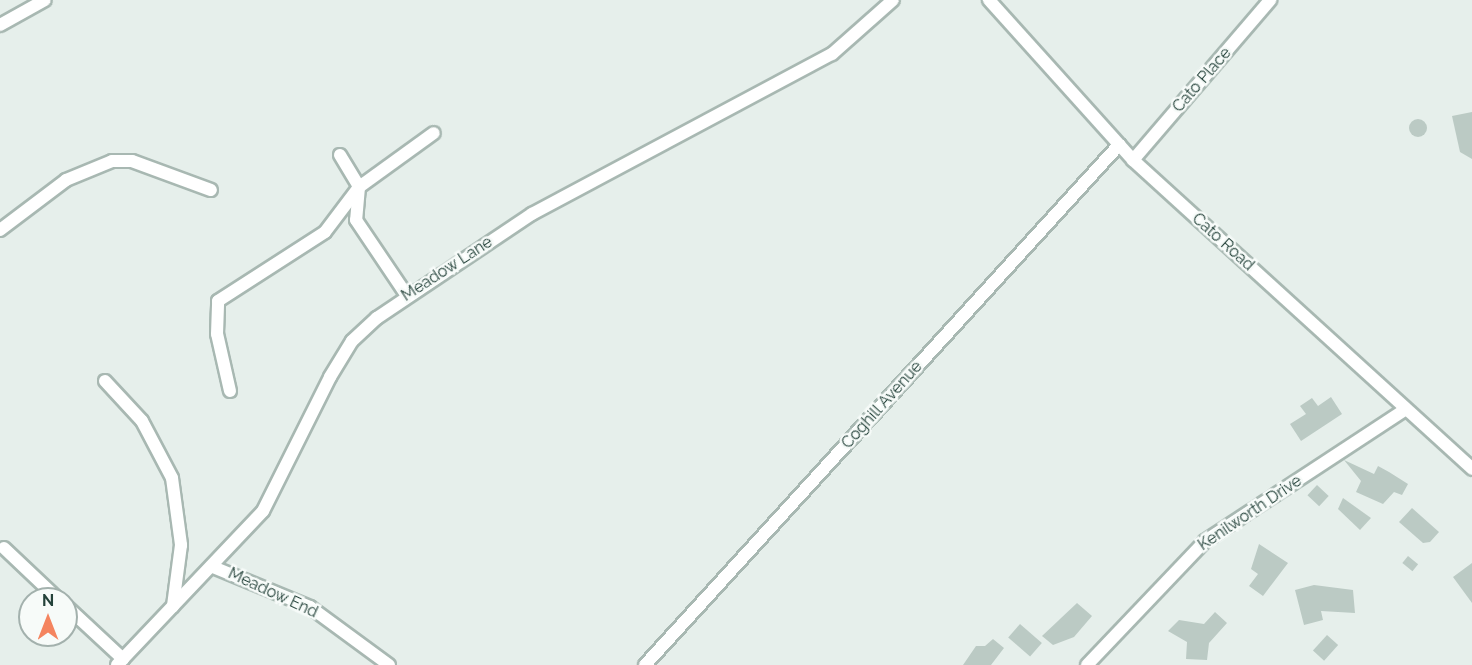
<!DOCTYPE html>
<style>
body{margin:0}
#map{position:relative;width:1472px;height:665px;overflow:hidden;background:#e6efeb;font-family:Raleway,sans-serif}
div>[style]{position:absolute}
[style*='--x']{left:calc(var(--x)*1px);top:calc(var(--y)*1px);width:calc(var(--w)*1px);rotate:calc(var(--a)*1deg)}
.building>*{inset:0;background:#bbcac4;transform-origin:0 0}
.round{border-radius:50%}
.roads{filter:drop-shadow(2px 0 #a8b8b2) drop-shadow(-2px 0 #a8b8b2) drop-shadow(0 2px #a8b8b2) drop-shadow(0 -2px #a8b8b2)}
.minor>*{height:12px;margin:-6px;padding:0 6px;transform-origin:6px;border-radius:6px;background:#fff}
span{translate:-50% -50%;white-space:nowrap;text-align:center;line-height:1.15;-webkit-text-stroke:5px #f7fbf9;paint-order:stroke}
.street-label{font-size:16px;color:#24423a}
.north{position:absolute;left:18px;top:587px;width:60px;height:60px;box-sizing:border-box;background:#f7fbf9;border:2px solid #a3b1ad;border-radius:50%;rotate:0deg;font-size:16px;font-weight:700;line-height:24px;text-align:center;color:#24423a}
.north::after{content:'';display:block;margin:auto;width:21px;height:27px;background:#f4845f;clip-path:polygon(50% 0,100% 100%,50% 72%,0 100%)}
</style>
<div id="map">
<div class="building">
<div style="clip-path:polygon(1472px 112px,1472px 159px,1460px 152px,1452px 116px)"></div>
<div class="round" style="left:1409px;top:119px;width:18px;height:18px"></div>
<div style="clip-path:polygon(1331px 397px,1342px 414px,1301px 441px,1290px 424px,1306px 414px,1300px 406px,1312px 398px,1318px 406px)"></div>
<div style="clip-path:polygon(1344px 460px,1374px 474px,1378px 466px,1389px 472px,1408px 484px,1402px 495px,1394px 492px,1383px 504px,1356px 492px,1361px 481px)"></div>
<div style="left:1317px;top:485px;width:16px;height:14px;rotate:43deg"></div>
<div style="clip-path:polygon(1343px 498px,1371px 518px,1360px 530px,1338px 509px)"></div>
<div style="clip-path:polygon(1412px 508px,1439px 532px,1430px 542px,1423px 543px,1399px 522px)"></div>
<div style="clip-path:polygon(1259px 544px,1288px 563px,1263px 596px,1249px 586px,1258px 574px,1251px 569px)"></div>
<div style="left:1408px;top:556px;width:13px;height:9px;rotate:39deg"></div>
<div style="clip-path:polygon(1472px 563px,1472px 603px,1453px 577px)"></div>
<div style="clip-path:polygon(1314px 585px,1353px 590px,1355px 613px,1321px 611px,1323px 620px,1304px 625px,1295px 590px)"></div>
<div style="clip-path:polygon(1077px 603px,1092px 616px,1074px 637px,1053px 645px,1042px 636px)"></div>
<div style="clip-path:polygon(1215px 612px,1227px 623px,1209px 643px,1207px 660px,1186px 659px,1187px 642px,1168px 631px,1179px 620px,1204px 624px)"></div>
<div style="left:1020px;top:624px;width:29px;height:18px;rotate:41deg"></div>
<div style="left:1327px;top:635px;width:15px;height:21px;rotate:42deg"></div>
<div style="clip-path:polygon(993px 639px,1004px 648px,991px 665px,963px 665px,976px 646px,985px 646px)"></div>
</div>
<div class="roads">
<div class="minor">
<div style="--x:989;--y:0;--w:215;--a:48"></div>
<div style="--x:1133;--y:160;--w:459;--a:42.3"></div>
<div style="--x:0;--y:25;--w:51;--a:-29.1"></div>
<div style="--x:340;--y:155;--w:37;--a:59"></div>
<div style="--x:359;--y:187;--w:33;--a:95"></div>
<div style="--x:356;--y:220;--w:89;--a:56"></div>
<div style="--x:1133;--y:160;--w:211;--a:-49.4"></div>
<div style="--x:0;--y:230;--w:83;--a:-37.1"></div>
<div style="--x:66;--y:180;--w:50;--a:-22.4"></div>
<div style="--x:112;--y:161;--w:20;--a:0"></div>
<div style="--x:132;--y:161;--w:84;--a:20.2"></div>
<div style="--x:105;--y:381;--w:54;--a:47.2"></div>
<div style="--x:142;--y:421;--w:64;--a:62.2"></div>
<div style="--x:172;--y:478;--w:68;--a:82.3"></div>
<div style="--x:181;--y:545;--w:62;--a:97.5"></div>
<div style="--x:230;--y:391;--w:58;--a:-102.8"></div>
<div style="--x:217;--y:334;--w:33;--a:-88"></div>
<div style="--x:218;--y:301;--w:127;--a:-32.8"></div>
<div style="--x:325;--y:232;--w:56;--a:-52.9"></div>
<div style="--x:359;--y:187;--w:92;--a:-35.8"></div>
<div style="--x:4;--y:548;--w:74;--a:43.4"></div>
<div style="--x:213;--y:567;--w:105;--a:22.4"></div>
<div style="--x:310;--y:607;--w:98;--a:36.3"></div>
<div style="--x:66;--y:606;--w:78;--a:42.9"></div>
<div style="--x:117;--y:665;--w:212;--a:-46.5"></div>
<div style="--x:263;--y:511;--w:150;--a:-63.4"></div>
<div style="--x:330;--y:377;--w:42;--a:-58.6"></div>
<div style="--x:352;--y:341;--w:34;--a:-43"></div>
<div style="--x:377;--y:318;--w:187;--a:-33.9"></div>
<div style="--x:532;--y:214;--w:340;--a:-28.1"></div>
<div style="--x:832;--y:54;--w:81;--a:-41.5"></div>
<div style="--x:645;--y:665;--w:704;--a:-47.65"></div>
<div style="--x:1087;--y:665;--w:171;--a:-46.4"></div>
<div style="--x:1205;--y:541;--w:240;--a:-33.3"></div>
</div>
</div>
<div class="street-label">
<span style="left:1202px;top:80px;rotate:-49deg">Cato Place</span>
<span style="left:1223px;top:242px;rotate:42deg">Cato Road</span>
<span style="left:447px;top:269px;rotate:-33deg">Meadow Lane</span>
<span style="left:882px;top:405px;rotate:-48deg">Coghill Avenue</span>
<span style="left:1250px;top:513px;rotate:-34deg">Kenilworth Drive</span>
<span style="left:273px;top:593px;rotate:25deg">Meadow End</span>
</div>
<div class="north">N</div>
</div>
